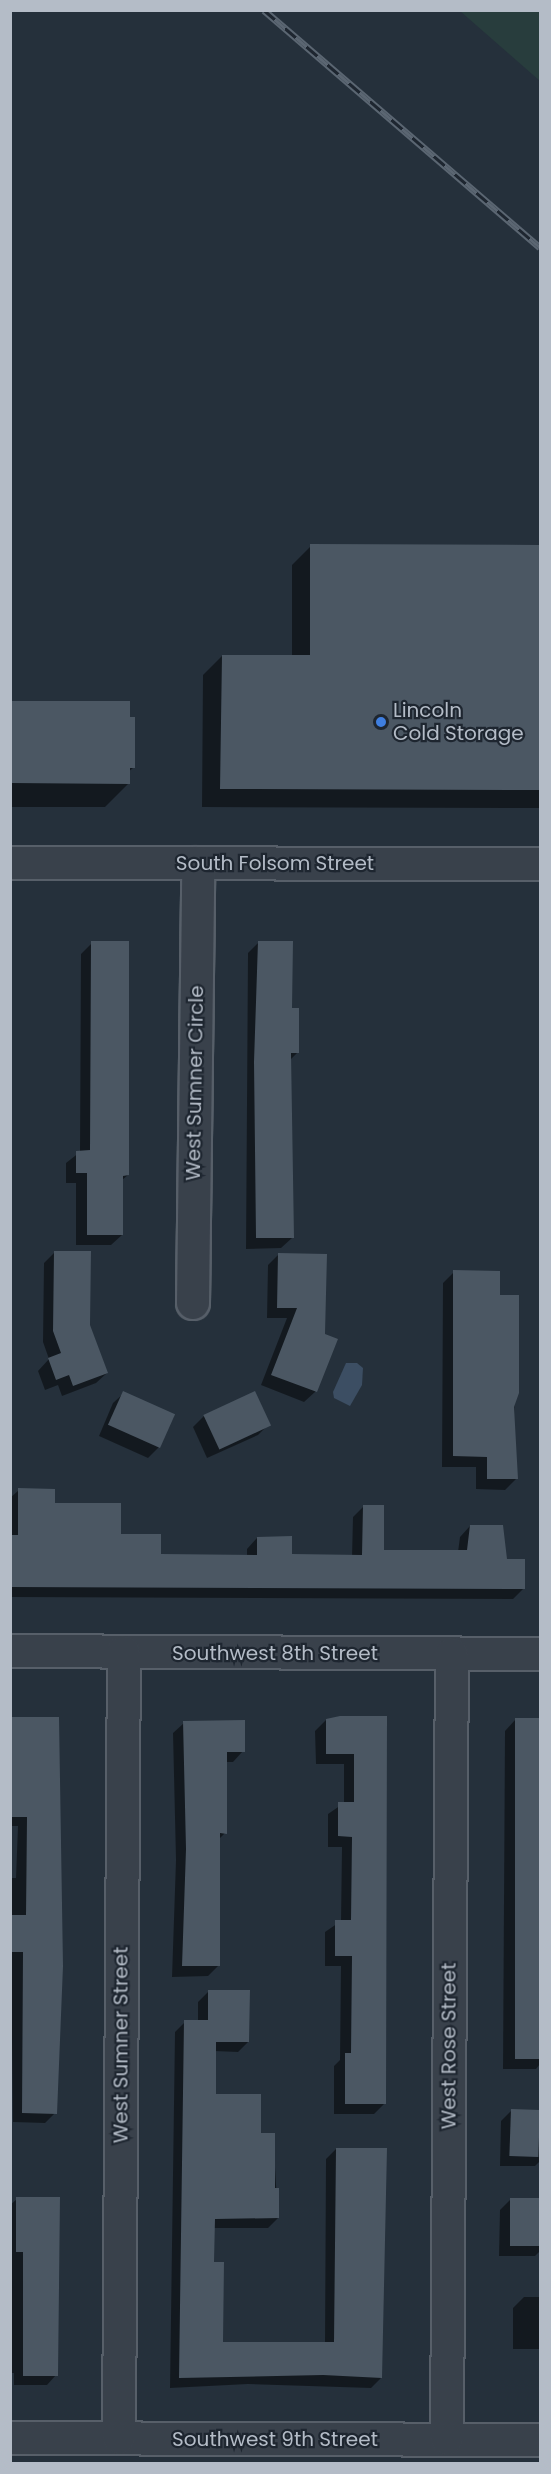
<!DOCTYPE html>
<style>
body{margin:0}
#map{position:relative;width:551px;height:2474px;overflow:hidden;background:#25303b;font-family:Poppins,sans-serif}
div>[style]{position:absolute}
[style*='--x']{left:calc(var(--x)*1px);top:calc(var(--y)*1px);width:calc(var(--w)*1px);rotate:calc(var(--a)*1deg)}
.green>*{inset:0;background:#283d3d}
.water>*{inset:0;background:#3c4e63}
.shadow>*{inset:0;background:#0007}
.building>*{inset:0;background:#4b5763;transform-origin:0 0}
.roads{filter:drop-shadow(2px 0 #575f69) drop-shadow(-2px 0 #575f69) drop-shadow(0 2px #575f69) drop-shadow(0 -2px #575f69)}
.minor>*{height:32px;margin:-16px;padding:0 16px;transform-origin:16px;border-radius:16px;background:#39414b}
.rail>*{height:7px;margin-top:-3.5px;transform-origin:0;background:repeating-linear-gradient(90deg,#1e2630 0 14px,#5b6672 0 28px);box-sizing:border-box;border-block:2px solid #5b6672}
.dots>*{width:16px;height:16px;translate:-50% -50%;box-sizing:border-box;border:3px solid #1e2630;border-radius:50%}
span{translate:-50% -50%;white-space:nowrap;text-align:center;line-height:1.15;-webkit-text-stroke:4.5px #1e2630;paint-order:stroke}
.poi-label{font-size:20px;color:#b4bcc7}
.left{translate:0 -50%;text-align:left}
.street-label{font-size:20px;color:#b4bcc7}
.frame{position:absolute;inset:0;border:12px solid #b4bcc7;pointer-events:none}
</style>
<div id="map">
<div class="green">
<div style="clip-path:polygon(460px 11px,540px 11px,540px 81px)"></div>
</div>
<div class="water">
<div style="clip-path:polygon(346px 1363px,357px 1363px,363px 1368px,362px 1385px,350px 1406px,334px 1398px,333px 1392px)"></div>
</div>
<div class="shadow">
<div style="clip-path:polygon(311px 546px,540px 546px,540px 808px,202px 807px,203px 675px,222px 656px,292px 656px,292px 565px)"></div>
<div style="clip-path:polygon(10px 702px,133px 768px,128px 772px,128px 784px,105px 807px,10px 807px)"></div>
<div style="clip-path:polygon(259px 942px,290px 1009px,297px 1053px,290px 1060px,292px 1238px,281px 1248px,246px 1249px,248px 953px)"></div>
<div style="clip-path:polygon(92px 943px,128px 1175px,122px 1180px,122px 1235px,111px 1245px,76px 1245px,76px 1183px,66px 1183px,66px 1163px,80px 1152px,81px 954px)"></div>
<div style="clip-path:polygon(55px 1252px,107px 1373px,96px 1383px,62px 1396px,58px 1385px,45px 1390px,38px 1371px,49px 1359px,43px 1342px,44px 1263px)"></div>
<div style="clip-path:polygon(279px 1254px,323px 1335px,336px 1340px,315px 1392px,304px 1402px,261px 1385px,287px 1318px,267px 1318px,268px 1265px)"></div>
<div style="clip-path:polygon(454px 1272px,499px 1296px,517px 1296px,513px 1455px,516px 1479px,505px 1490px,476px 1489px,476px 1467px,442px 1467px,443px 1283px)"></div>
<div style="clip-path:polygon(124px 1393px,159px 1447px,148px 1458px,99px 1436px,113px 1403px)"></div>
<div style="clip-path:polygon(204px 1416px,269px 1424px,258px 1435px,207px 1458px,193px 1427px)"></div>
<div style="clip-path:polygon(19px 1490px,160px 1555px,247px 1556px,247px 1549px,257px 1538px,290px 1556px,352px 1557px,353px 1517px,363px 1507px,383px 1552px,458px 1552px,460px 1537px,470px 1526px,506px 1561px,523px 1589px,513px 1599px,10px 1597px,10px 1498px)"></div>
<div style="clip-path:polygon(10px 1718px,58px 1718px,55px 2113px,45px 2123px,13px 2122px,10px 1878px,16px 1878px,18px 1826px,10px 1826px)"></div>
<div style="clip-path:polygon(385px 1718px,384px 2104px,374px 2114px,334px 2114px,334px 2066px,340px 2060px,341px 1966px,325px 1966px,325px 1932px,341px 1921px,342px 1847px,328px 1847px,328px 1814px,344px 1803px,344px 1764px,316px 1764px,315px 1731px,326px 1720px)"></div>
<div style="clip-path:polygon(515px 1720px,540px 1720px,540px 2064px,536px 2069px,503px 2069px,505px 1731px)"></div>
<div style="clip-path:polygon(184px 1723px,243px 1751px,233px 1762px,225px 1762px,225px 1833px,218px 1840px,219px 1965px,208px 1976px,172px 1977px,176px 1860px,173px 1733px)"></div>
<div style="clip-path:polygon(208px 1992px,248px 2042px,238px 2052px,214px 2051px,214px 2095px,260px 2134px,273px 2134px,278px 2218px,268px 2228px,213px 2228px,213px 2263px,221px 2344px,325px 2343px,326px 2159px,336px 2149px,381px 2378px,371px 2388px,248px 2384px,170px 2388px,175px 2032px,185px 2022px,198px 2022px,198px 2002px)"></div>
<div style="clip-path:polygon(511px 2111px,540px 2111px,540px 2161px,535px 2166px,500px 2166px,501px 2121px)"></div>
<div style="clip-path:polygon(17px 2199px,56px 2375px,47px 2385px,14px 2385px,14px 2373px,10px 2373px,10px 2205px)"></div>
<div style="clip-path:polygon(511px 2199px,540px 2199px,540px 2251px,535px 2256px,499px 2256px,500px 2210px)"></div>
<div style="clip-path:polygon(524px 2297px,540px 2297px,540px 2349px,513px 2349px,513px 2308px)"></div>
</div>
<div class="building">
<div style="clip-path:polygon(310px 544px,540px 545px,540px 790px,220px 789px,222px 655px,310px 655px)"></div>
<div style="clip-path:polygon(10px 701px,130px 701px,130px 717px,135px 717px,135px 768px,130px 768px,130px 784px,10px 783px)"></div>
<div style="clip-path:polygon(91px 941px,129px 941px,129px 1175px,123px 1176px,123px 1235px,87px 1235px,87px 1173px,76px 1173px,76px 1151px,90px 1150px)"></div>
<div style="clip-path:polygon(258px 941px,293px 941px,292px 1008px,299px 1008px,299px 1053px,291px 1053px,294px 1238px,256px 1238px,254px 1062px)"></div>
<div style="clip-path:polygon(54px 1251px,91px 1251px,90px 1325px,108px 1373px,73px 1386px,69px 1375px,56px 1380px,48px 1358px,61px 1353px,53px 1331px)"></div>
<div style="clip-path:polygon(278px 1253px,327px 1254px,325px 1334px,338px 1339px,317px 1392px,271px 1375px,297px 1308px,277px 1308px)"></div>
<div style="clip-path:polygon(453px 1270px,500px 1271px,500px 1295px,519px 1295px,519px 1393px,514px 1407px,518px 1479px,487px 1479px,487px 1457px,453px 1456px)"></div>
<div style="left:123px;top:1391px;width:57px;height:37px;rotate:24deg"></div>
<div style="left:255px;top:1391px;width:38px;height:57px;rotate:65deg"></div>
<div style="clip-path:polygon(18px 1488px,55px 1489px,55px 1503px,121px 1503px,121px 1534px,161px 1534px,161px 1554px,257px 1555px,257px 1537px,292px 1536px,292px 1554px,362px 1555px,363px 1505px,384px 1505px,384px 1550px,467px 1550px,470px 1525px,503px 1525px,507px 1559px,525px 1559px,525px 1589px,10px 1587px,10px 1535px,18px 1535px)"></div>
<div style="clip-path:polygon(340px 1716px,387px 1716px,386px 2104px,345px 2104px,345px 2053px,351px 2053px,352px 1956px,335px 1956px,335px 1920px,351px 1920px,352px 1837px,338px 1836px,338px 1802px,354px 1802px,354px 1754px,326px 1754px,326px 1719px)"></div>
<div style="clip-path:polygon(10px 1717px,59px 1717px,63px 1966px,57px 2114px,22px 2113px,23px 1952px,10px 1952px,10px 1915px,26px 1915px,27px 1817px,10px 1817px)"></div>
<div style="left:540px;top:1718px;width:341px;height:25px;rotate:90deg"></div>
<div style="clip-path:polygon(245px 1720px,245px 1752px,227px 1752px,227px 1834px,220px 1833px,220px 1966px,182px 1966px,186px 1849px,183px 1721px)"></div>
<div style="clip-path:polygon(208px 1990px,250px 1990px,249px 2042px,216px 2042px,216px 2094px,261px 2094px,261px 2133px,275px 2133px,275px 2188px,279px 2188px,279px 2218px,215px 2219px,214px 2262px,224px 2262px,223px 2342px,334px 2342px,336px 2148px,387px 2148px,382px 2378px,323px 2375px,179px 2378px,184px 2020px,208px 2020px)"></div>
<div style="left:511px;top:2109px;width:29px;height:47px;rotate:2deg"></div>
<div style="clip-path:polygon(16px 2197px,60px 2197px,58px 2376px,23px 2376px,23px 2252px,16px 2252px)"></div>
<div style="left:510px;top:2198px;width:30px;height:48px"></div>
</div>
<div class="roads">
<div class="minor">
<div style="--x:10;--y:863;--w:530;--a:0.11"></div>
<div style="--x:193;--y:1303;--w:440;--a:-89.3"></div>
<div style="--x:10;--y:1651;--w:530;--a:0.32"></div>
<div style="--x:10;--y:2438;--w:530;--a:0.22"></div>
<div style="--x:119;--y:2438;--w:786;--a:-89.64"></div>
<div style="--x:447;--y:2439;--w:785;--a:-89.64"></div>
</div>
</div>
<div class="rail">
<div style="--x:264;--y:10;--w:364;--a:40.7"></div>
</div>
<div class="dots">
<div style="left:381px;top:722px;background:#3f7fe0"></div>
</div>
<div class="poi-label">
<span class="left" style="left:393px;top:722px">Lincoln<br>Cold Storage</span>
</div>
<div class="street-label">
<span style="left:275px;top:863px">South Folsom Street</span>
<span style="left:195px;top:1083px;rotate:-89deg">West Sumner Circle</span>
<span style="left:275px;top:1653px">Southwest 8th Street</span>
<span style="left:121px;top:2045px;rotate:-90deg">West Sumner Street</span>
<span style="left:449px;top:2046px;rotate:-90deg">West Rose Street</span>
<span style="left:275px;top:2439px">Southwest 9th Street</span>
</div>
<div class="frame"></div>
</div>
